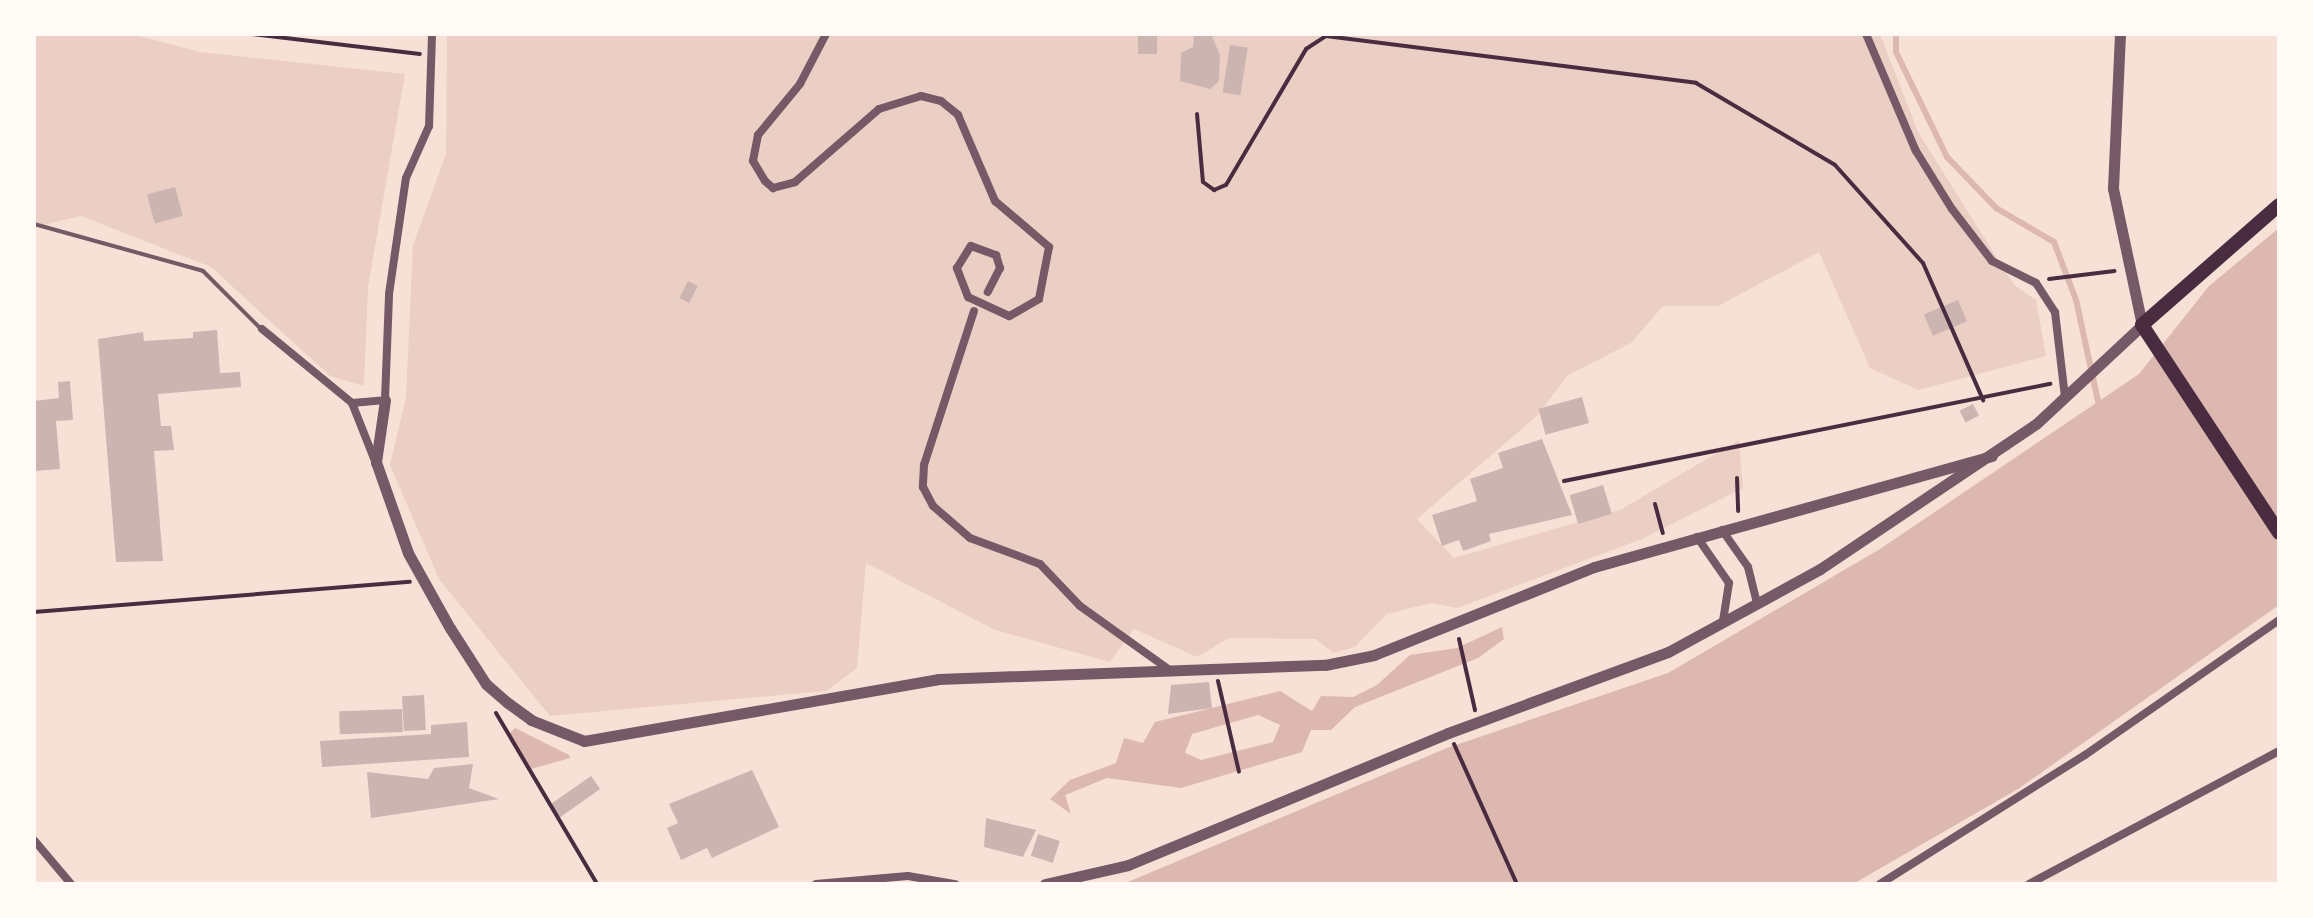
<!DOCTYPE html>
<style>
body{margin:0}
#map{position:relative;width:2313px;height:918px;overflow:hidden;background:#f7e1d7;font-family:Manrope,sans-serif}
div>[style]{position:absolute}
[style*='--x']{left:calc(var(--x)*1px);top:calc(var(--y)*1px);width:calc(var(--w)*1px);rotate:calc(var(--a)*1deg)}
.green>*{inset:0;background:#ebcfc5}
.water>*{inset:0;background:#dcb8b0}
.stream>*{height:6px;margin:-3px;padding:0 3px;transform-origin:3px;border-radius:3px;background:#dcb8b0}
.building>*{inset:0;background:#ccb4b1;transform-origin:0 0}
.path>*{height:4px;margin:-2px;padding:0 2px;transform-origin:2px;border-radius:2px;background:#4a2c40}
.service>*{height:4px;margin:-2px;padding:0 2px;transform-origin:2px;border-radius:2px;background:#755966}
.minor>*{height:8px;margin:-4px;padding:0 4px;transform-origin:4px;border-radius:4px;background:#755966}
.tertiary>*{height:11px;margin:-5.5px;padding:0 5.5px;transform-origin:5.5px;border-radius:5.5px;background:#755966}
.primary>*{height:14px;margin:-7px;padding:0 7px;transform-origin:7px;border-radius:7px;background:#4a2c40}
span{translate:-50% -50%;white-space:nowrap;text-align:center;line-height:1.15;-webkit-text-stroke:7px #fffaf5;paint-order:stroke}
.frame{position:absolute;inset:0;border:36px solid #fffaf5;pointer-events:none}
</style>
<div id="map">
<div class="green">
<div style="clip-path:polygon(34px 34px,132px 34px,200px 52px,405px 74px,368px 287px,364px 386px,330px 376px,211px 267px,81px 216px,34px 227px)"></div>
<div style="clip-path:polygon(447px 34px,1880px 34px,1918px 132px,2014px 285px,2036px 300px,2046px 356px,1918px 390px,1870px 368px,1819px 252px,1718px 306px,1663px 306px,1631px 343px,1568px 375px,1536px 417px,1417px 519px,1454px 558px,1620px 510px,1739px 440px,1743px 488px,1642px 539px,1457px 608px,1431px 603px,1387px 614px,1355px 647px,1333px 653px,1316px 639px,1229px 638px,1197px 657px,1134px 629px,1110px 662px,995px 630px,866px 563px,857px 668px,826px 691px,550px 716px,439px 579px,390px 465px,406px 397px,413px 245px,446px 154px)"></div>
</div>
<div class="water">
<div style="clip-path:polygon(2279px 228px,2279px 605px,2018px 789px,1853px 884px,1123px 884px,1447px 748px,1668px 673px,1880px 549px,2139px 374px,2209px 286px)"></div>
<div style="clip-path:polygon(evenodd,1502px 627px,1504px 639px,1478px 658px,1355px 707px,1331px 730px,1311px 730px,1302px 752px,1181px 788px,1107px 778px,1065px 795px,1071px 814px,1050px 799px,1070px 780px,1116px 763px,1124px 738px,1143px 743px,1155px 722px,1280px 691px,1312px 711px,1321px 696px,1353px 697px,1377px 685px,1410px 655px,1457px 648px,1502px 627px,1258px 715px,1280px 725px,1273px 742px,1201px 760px,1185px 753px,1192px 734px,1258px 715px)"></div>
<div style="clip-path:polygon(515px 728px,569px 755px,570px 758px,528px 770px,509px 734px)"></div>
</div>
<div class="stream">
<div style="--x:1896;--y:34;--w:18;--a:90"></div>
<div style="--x:1896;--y:52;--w:117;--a:64.1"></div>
<div style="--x:1947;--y:157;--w:71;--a:46.1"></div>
<div style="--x:1996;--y:208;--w:67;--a:30.4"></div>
<div style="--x:2054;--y:242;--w:62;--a:69.2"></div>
<div style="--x:2076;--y:300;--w:113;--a:77.7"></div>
</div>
<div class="building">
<div style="left:1138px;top:34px;width:19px;height:20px"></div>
<div style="clip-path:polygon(1194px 34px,1211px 34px,1220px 55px,1219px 81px,1210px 89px,1180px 81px,1181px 53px,1193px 47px)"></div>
<div style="left:1230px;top:45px;width:18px;height:48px;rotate:9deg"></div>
<div style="left:175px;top:187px;width:30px;height:29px;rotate:75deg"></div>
<div style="left:688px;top:281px;width:11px;height:19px;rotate:27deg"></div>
<div style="left:1958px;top:300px;width:23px;height:37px;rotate:67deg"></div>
<div style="clip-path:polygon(217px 330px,220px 373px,240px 372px,241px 387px,158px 394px,161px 426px,171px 426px,174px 450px,154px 451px,163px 561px,116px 562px,98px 339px,143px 332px,144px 341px,193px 338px,193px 332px)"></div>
<div style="clip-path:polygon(70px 381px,73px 420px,56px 421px,60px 469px,34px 471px,34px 401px,59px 398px,58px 382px)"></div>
<div style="left:1582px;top:397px;width:27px;height:45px;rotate:75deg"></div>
<div style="left:1973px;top:404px;width:13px;height:15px;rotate:63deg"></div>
<div style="clip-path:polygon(1542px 439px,1572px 515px,1489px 534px,1491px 541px,1463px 551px,1459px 540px,1442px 546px,1432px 515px,1477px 501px,1470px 479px,1503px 468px,1498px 453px)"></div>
<div style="left:1603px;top:485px;width:30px;height:35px;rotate:73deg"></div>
<div style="clip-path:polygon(1209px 682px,1212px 708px,1168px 714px,1171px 685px)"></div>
<div style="left:424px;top:695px;width:35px;height:22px;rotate:87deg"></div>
<div style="left:402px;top:709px;width:23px;height:63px;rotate:88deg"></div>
<div style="clip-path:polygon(467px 722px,469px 757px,322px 767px,320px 741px,431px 734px,431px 725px)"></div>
<div style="clip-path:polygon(473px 764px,469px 788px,499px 799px,371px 818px,367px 772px,428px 779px,434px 768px)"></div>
<div style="clip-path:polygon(752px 770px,779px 827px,712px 858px,707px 848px,681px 860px,667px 828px,678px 823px,669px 804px)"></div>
<div style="left:591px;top:776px;width:16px;height:49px;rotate:55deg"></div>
<div style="clip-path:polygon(986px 818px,1036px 830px,1023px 857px,984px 847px)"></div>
<div style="left:1038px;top:834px;width:23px;height:23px;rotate:18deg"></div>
</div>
<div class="path">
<div style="--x:252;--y:34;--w:169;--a:6.8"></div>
<div style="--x:1197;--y:114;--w:68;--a:85"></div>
<div style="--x:1203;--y:182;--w:14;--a:36"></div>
<div style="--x:1214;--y:190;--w:13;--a:-23"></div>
<div style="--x:1226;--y:185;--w:158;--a:-59.5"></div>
<div style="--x:1306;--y:49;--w:24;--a:-33"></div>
<div style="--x:1326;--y:36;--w:373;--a:7.2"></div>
<div style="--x:1696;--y:83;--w:161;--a:30.5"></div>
<div style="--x:1835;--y:165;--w:132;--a:48.1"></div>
<div style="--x:1923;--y:263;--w:150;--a:66.3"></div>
<div style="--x:2049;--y:279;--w:66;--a:-6.9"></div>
<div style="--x:1737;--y:478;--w:33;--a:88"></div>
<div style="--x:1564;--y:481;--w:496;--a:-11.3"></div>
<div style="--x:1655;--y:504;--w:30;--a:75"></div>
<div style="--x:34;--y:612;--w:377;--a:-4.6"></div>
<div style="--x:1459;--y:639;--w:73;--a:77.3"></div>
<div style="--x:1218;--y:681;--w:93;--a:77"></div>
<div style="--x:496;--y:713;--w:199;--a:59.4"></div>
<div style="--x:1454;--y:744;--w:154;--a:65.8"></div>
</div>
<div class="service">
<div style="--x:34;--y:224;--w:175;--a:15.5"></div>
<div style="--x:203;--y:271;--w:81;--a:45"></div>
</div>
<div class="minor">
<div style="--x:826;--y:34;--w:56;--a:117.5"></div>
<div style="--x:800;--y:84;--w:66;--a:129.5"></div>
<div style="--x:758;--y:135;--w:26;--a:101"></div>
<div style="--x:753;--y:161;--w:23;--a:59"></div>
<div style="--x:765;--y:181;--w:11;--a:41"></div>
<div style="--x:773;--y:188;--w:23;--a:-15"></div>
<div style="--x:795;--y:182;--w:111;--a:-41"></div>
<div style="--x:879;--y:109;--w:44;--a:-17.2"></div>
<div style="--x:921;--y:96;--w:21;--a:14"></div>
<div style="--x:941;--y:101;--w:22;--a:39"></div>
<div style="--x:958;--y:115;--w:94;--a:66.7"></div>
<div style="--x:995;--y:201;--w:71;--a:40.4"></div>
<div style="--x:1049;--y:247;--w:53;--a:100.9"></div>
<div style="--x:1039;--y:299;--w:34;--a:150"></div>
<div style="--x:1009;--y:316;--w:45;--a:-155.1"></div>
<div style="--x:968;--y:297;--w:31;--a:-111"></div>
<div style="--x:957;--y:268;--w:26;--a:-58"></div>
<div style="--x:971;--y:246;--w:27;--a:20"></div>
<div style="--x:996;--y:255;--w:14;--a:73"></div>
<div style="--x:1000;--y:268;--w:27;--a:117"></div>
<div style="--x:1866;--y:34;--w:127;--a:66.9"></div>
<div style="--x:1916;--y:151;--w:68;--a:58.2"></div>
<div style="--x:1952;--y:209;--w:66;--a:52.4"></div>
<div style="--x:1992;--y:261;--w:49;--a:26.6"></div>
<div style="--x:2036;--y:283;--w:35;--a:57"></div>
<div style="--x:2055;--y:312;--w:86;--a:83.3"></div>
<div style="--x:974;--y:311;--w:162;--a:108"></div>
<div style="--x:924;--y:465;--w:22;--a:93"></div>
<div style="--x:923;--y:487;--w:21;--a:62"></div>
<div style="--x:933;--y:506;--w:49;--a:40.9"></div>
<div style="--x:970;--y:538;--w:75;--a:20.4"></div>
<div style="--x:1040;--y:564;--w:58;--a:46.4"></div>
<div style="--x:1080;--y:606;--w:108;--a:35.6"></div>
<div style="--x:262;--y:329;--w:117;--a:39.4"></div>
<div style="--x:352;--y:403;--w:62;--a:68.4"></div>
<div style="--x:352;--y:403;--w:33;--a:-5"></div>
<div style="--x:385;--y:400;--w:106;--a:-87.8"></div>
<div style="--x:389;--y:294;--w:117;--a:-81.7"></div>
<div style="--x:406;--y:178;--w:57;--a:-66.1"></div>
<div style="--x:429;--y:126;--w:92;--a:-88.1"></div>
<div style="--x:1722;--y:530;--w:45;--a:54.9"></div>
<div style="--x:1748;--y:567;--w:38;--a:76"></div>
<div style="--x:1697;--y:537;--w:56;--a:55.2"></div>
<div style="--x:1729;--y:583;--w:38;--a:99"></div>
<div style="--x:34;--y:840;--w:57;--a:49.9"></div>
<div style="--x:816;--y:884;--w:92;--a:-5"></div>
<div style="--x:908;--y:876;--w:48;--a:9.7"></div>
<div style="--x:1880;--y:884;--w:242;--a:-32.2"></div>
<div style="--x:2085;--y:755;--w:236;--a:-34.8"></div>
<div style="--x:2029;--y:884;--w:283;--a:-28"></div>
</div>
<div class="tertiary">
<div style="--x:385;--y:400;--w:63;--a:98.3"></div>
<div style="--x:376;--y:462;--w:96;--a:70.6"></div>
<div style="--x:408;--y:553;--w:86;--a:60.8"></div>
<div style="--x:450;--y:628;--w:67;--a:57.3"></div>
<div style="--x:486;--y:684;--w:29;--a:41"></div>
<div style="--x:508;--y:703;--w:29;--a:36"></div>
<div style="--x:531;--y:720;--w:57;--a:21.6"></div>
<div style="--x:584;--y:741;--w:359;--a:-9.9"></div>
<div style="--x:938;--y:679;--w:387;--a:-2.1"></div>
<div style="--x:1325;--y:665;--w:50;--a:-11.5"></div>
<div style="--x:1374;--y:655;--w:237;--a:-21.8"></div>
<div style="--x:1594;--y:567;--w:413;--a:-15.6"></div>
<div style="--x:1045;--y:884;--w:85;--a:-12.9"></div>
<div style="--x:1128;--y:865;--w:346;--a:-22.4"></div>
<div style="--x:1448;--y:733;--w:234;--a:-20.2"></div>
<div style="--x:1668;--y:652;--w:173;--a:-28.6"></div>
<div style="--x:1820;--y:569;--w:260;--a:-33.9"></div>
<div style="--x:2036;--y:424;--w:145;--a:-43"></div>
<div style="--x:2142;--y:325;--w:140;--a:-102"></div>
<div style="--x:2113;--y:188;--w:154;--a:-87.4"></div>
</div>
<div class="primary">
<div style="--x:2279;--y:205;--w:182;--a:138.8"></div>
<div style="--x:2142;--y:325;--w:249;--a:56.6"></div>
</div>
<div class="frame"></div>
</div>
